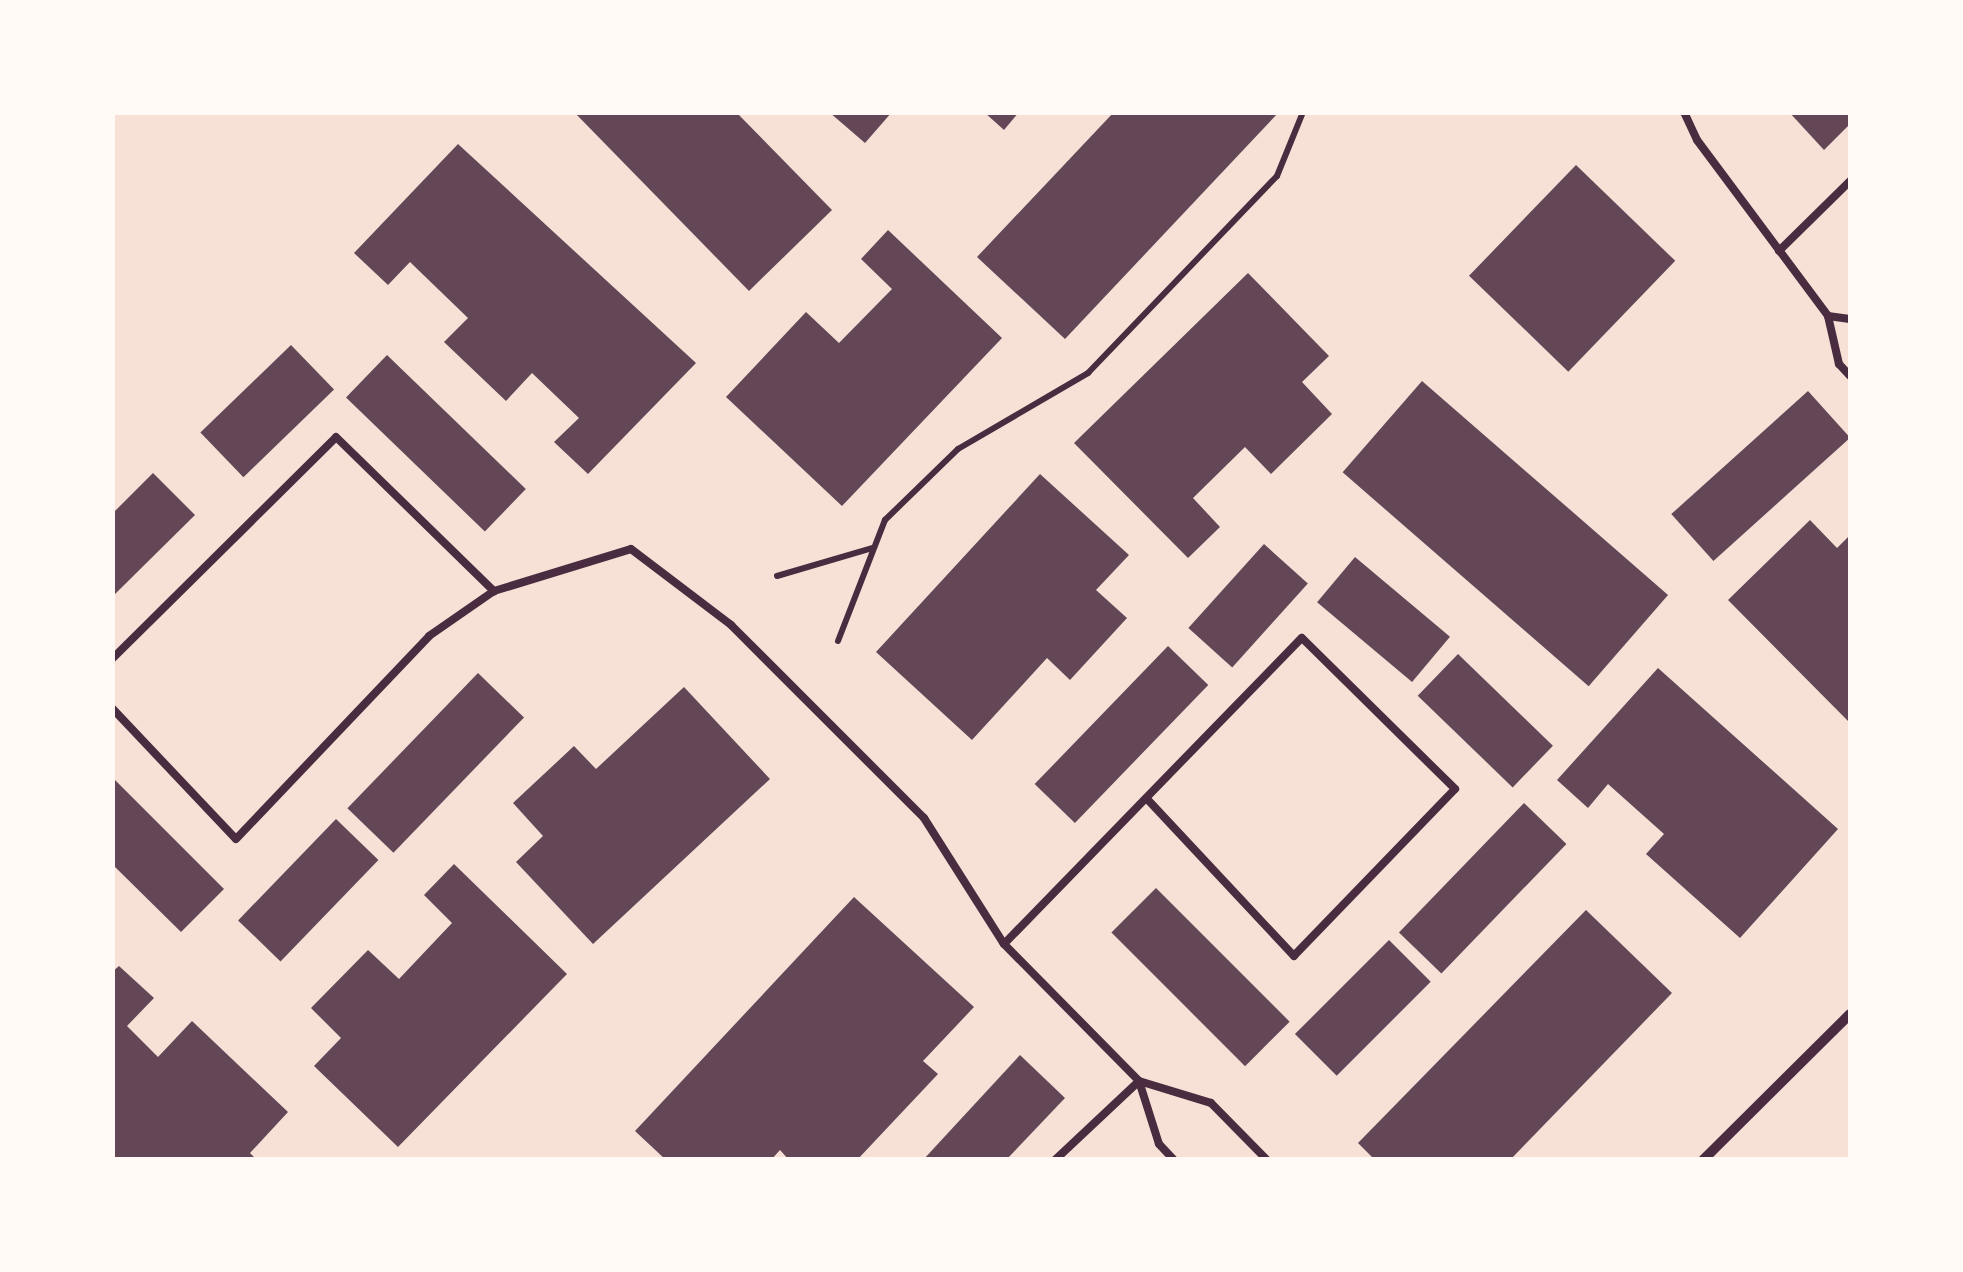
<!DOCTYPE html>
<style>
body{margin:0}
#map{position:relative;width:1963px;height:1272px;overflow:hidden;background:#f7e1d7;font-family:"Libre Baskerville",serif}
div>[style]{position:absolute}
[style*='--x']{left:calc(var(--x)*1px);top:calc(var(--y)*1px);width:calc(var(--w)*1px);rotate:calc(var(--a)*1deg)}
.building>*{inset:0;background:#644757;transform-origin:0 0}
.path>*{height:6px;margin:-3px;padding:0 3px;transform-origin:3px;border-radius:3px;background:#4a2c40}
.service>*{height:8px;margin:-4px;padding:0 4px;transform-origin:4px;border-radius:4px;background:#4a2c40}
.minor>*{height:10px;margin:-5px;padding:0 5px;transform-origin:5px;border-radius:5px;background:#4a2c40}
span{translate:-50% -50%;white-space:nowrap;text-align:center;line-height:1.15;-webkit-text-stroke:10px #fffaf5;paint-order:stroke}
.frame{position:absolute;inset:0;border:115px solid #fffaf5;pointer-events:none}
</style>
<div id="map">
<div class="building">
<div style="clip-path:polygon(574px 112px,736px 112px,832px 210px,749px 291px)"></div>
<div style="clip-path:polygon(829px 112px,892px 112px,865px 143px)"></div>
<div style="clip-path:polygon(984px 112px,1019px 112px,1004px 130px)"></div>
<div style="clip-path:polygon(1114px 112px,1279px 112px,1065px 339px,977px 257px)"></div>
<div style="clip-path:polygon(1789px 112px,1850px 112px,1850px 124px,1824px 150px)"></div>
<div style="clip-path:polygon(458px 144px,696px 363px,588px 474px,554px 442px,579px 418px,532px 373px,506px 401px,444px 342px,468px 318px,410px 262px,388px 285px,354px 253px)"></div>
<div style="left:1576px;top:165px;width:138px;height:154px;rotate:44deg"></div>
<div style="clip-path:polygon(888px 230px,1002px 338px,842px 506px,726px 397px,806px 312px,839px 343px,892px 289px,861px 259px)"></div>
<div style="clip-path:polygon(1248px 273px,1329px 356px,1302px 382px,1332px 414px,1271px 474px,1245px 447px,1193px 498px,1220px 527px,1188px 558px,1074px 443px)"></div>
<div style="left:291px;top:345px;width:62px;height:126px;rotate:46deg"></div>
<div style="left:387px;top:355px;width:193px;height:59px;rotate:44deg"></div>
<div style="left:1422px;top:381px;width:326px;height:121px;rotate:41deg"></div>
<div style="left:1808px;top:391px;width:63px;height:184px;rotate:48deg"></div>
<div style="clip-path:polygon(153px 473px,195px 515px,112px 597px,112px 514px)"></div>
<div style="clip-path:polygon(1040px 474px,1129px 555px,1096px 590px,1127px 618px,1070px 680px,1047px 658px,972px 740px,876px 652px)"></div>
<div style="clip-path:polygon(1810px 520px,1837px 548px,1850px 535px,1850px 723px,1728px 600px)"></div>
<div style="left:1264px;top:544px;width:59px;height:113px;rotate:42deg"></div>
<div style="left:1355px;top:557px;width:124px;height:59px;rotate:40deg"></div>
<div style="left:1168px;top:646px;width:56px;height:192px;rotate:44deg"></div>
<div style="left:1458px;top:654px;width:132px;height:58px;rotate:44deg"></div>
<div style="clip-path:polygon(1658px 668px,1838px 829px,1740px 938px,1646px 854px,1664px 834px,1608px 784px,1588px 808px,1557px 780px)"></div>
<div style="left:478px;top:673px;width:64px;height:188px;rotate:44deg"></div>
<div style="clip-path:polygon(684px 687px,770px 779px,593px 944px,516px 862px,543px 836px,513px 803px,574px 746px,596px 769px)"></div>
<div style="clip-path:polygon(112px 777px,224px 889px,181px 932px,112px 864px)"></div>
<div style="left:1524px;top:803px;width:59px;height:180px;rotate:44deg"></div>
<div style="left:336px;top:819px;width:59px;height:141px;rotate:44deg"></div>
<div style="clip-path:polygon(454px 864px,567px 974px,398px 1147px,314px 1066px,341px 1038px,311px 1008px,368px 950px,399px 979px,452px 923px,424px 895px)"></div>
<div style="left:1156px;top:888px;width:189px;height:63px;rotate:45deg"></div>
<div style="clip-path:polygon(854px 897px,974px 1007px,923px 1061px,938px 1074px,857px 1160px,789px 1160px,780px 1150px,771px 1160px,666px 1160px,635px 1131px)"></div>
<div style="clip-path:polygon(1586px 910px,1672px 993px,1510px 1160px,1375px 1160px,1358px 1143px)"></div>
<div style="left:1389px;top:940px;width:59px;height:133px;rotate:45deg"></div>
<div style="clip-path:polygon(119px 966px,154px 998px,127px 1026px,158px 1057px,192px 1021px,288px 1112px,250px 1153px,257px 1160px,112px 1160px,112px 972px)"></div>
<div style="clip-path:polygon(1020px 1055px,1065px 1098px,1006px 1160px,923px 1160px)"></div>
</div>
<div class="path">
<div style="--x:777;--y:576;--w:99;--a:-16.4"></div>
<div style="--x:838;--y:641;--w:130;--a:-68.8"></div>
<div style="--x:885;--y:520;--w:102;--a:-44.2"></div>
<div style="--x:958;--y:449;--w:151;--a:-30.3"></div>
<div style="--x:1088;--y:373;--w:273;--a:-46.2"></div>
<div style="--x:1277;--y:176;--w:69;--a:-67.9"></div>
</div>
<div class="service">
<div style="--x:1684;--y:112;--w:31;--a:65"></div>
<div style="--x:1697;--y:140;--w:219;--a:53.3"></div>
<div style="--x:1828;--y:316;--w:49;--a:77.1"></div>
<div style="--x:1839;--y:364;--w:16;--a:47"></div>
<div style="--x:1779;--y:251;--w:100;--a:-44.6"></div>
<div style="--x:1828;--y:316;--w:22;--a:8"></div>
<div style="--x:112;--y:659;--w:315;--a:-44.7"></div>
<div style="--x:336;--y:437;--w:221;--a:44.3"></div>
<div style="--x:112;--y:708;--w:180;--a:46.6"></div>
<div style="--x:236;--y:839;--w:280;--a:-46.4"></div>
<div style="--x:429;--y:636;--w:79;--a:-34.7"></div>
<div style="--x:494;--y:591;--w:143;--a:-17"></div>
<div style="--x:631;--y:549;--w:126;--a:37.2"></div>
<div style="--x:731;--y:625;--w:273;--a:45"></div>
<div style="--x:924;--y:818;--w:149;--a:57.6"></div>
<div style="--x:1004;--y:944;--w:192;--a:45.4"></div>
<div style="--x:1139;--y:1081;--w:66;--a:72.4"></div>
<div style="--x:1159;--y:1144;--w:22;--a:47"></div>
<div style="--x:1004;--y:944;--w:427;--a:-45.8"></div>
<div style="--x:1302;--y:638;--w:215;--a:44.6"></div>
<div style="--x:1455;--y:789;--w:232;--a:134"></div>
<div style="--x:1294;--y:956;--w:216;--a:-133.1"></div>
<div style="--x:1139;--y:1081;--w:75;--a:17"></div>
<div style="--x:1211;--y:1103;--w:80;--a:45.5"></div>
<div style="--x:1055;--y:1160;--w:115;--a:-43.2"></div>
</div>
<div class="minor">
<div style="--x:1703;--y:1160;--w:207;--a:-44.8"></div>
</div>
<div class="frame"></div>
</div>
